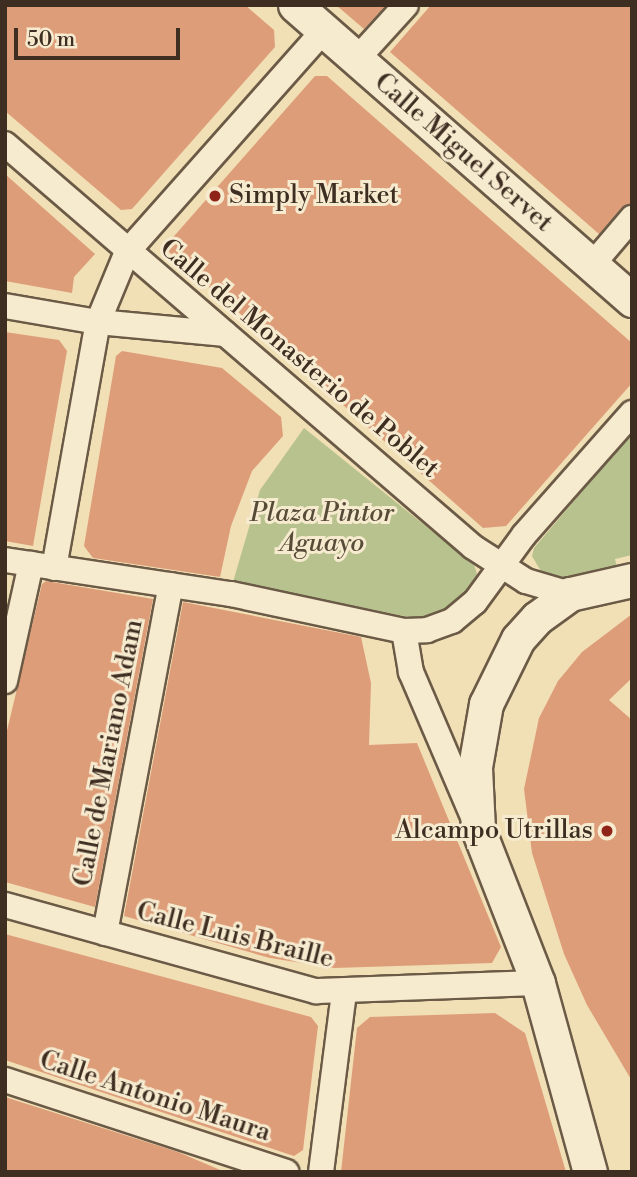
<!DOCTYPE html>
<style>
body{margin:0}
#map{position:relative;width:637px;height:1177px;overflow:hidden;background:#f1dfb5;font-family:"Libre Bodoni",serif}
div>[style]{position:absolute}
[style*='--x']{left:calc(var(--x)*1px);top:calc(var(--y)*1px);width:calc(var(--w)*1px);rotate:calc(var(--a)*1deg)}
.green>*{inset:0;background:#b8c28e}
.building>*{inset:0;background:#de9d79}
.roads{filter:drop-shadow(2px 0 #6b5a46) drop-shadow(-2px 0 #6b5a46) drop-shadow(0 2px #6b5a46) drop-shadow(0 -2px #6b5a46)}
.street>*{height:24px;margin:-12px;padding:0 12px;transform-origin:12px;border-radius:12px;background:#f6eacf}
.secondary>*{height:33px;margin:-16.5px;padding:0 16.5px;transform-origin:16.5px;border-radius:16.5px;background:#f6eacf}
.dots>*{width:19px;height:19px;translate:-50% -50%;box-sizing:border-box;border:4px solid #f6eacf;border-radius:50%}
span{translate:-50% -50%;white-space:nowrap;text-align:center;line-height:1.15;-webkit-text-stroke:6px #f6eacf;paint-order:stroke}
.street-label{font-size:26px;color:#3e2d21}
.poi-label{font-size:26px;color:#3e2d21}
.left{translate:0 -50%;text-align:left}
.right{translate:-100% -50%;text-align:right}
.park-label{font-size:26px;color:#564b37;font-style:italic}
.frame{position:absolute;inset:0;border:7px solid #3e2d21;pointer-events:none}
.scale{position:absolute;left:14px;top:28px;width:166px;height:32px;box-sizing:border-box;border:4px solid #3e2d21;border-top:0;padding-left:9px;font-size:21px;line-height:24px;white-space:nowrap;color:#3e2d21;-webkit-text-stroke:5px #f6eacf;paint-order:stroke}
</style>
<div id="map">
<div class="green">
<div style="clip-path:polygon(304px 428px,474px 565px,479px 580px,465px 604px,424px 620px,233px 582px,260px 490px)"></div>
<div style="clip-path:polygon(632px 433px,632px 555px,615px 559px,618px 572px,557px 580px,542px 573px,532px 556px,534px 548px)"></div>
</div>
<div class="building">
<div style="clip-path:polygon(5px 5px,245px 5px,274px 30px,275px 47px,132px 209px,121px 210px,5px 111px)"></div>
<div style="clip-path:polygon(336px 5px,386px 5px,364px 29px)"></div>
<div style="clip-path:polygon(431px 5px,632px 5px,632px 204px,621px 208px,599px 234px,390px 52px)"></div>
<div style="clip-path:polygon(315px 76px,327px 76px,632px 343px,632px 383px,506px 526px,483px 528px,168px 251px,168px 243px)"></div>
<div style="clip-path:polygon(5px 174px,95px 254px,74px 277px,72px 293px,5px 281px)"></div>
<div style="clip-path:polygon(5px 332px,59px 340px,67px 351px,33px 546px,5px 541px)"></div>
<div style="clip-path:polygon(122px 351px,222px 368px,281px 417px,283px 436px,252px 471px,231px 526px,220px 577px,93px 558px,84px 546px,116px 356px)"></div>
<div style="clip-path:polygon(46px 581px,153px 599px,95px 907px,5px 882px,5px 739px,42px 584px)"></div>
<div style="clip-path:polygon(183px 602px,361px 637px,371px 683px,369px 745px,417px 743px,501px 947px,492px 963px,334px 968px,270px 958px,124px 916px)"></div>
<div style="clip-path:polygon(632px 614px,632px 678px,609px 700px,632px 720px,632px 1081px,587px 1005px,564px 954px,532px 853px,524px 789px,539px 718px,558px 681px,582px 652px)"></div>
<div style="clip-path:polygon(5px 934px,311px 1017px,318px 1026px,303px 1150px,294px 1156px,5px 1060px)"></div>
<div style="clip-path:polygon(495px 1013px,525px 1033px,566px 1172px,341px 1172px,357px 1028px,370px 1017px)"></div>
<div style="clip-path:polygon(5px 1097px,178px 1152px,225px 1172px,5px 1172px)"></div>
</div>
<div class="roads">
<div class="street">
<div style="--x:356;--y:60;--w:74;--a:-47.7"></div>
<div style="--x:5;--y:144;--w:618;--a:40.73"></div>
<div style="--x:473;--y:547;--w:63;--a:32.7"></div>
<div style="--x:526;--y:581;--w:46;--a:16.5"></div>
<div style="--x:592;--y:265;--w:62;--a:-49.6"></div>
<div style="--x:5;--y:306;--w:94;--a:9.8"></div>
<div style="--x:98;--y:322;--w:128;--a:5.4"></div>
<div style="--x:5;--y:560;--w:229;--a:8.6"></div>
<div style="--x:231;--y:594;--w:177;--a:12.1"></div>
<div style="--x:404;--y:631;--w:23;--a:-2"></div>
<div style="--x:427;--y:630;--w:27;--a:-20"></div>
<div style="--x:452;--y:621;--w:30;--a:-40"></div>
<div style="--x:475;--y:602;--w:83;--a:-53.8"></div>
<div style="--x:524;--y:535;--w:163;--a:-48.5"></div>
<div style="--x:54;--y:568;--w:250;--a:-79.9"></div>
<div style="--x:98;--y:322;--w:76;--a:-67.5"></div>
<div style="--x:127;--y:252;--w:295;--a:-48.4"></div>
<div style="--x:404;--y:631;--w:42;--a:80.3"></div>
<div style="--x:411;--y:672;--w:158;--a:66.8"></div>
<div style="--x:5;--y:681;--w:120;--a:-77.5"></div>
<div style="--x:5;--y:905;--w:323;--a:15.5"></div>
<div style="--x:316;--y:991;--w:222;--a:-2.1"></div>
<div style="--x:105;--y:933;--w:354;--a:-79.3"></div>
<div style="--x:5;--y:1080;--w:296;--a:18.1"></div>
<div style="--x:321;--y:1172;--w:180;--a:-82.7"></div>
</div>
<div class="secondary">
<div style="--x:295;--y:5;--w:448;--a:41.2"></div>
<div style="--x:590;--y:1172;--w:196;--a:-105.4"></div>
<div style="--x:538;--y:983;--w:165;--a:-111.3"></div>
<div style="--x:478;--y:829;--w:62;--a:-92.8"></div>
<div style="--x:475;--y:767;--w:64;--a:-80.1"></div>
<div style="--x:486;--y:704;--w:72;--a:-63.8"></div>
<div style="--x:518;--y:639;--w:28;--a:-48"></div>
<div style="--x:537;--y:618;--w:41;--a:-36"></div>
<div style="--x:570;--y:594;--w:64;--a:-12.7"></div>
</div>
</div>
<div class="dots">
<div style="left:215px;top:196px;background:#8f2418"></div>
<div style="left:607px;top:831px;background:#8f2418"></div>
</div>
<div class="street-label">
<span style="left:463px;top:153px;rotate:41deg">Calle Miguel Servet</span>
<span style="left:299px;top:359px;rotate:40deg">Calle del Monasterio de Poblet</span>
<span style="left:109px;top:753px;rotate:-79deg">Calle de Mariano Adam</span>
<span style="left:235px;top:936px;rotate:14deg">Calle Luis Braille</span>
<span style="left:155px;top:1097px;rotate:18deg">Calle Antonio Maura</span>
</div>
<div class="poi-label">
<span class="left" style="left:229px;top:196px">Simply Market</span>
<span class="right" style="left:593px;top:831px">Alcampo Utrillas</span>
</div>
<div class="park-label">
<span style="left:322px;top:529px">Plaza Pintor<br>Aguayo</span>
</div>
<div class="frame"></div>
<div class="scale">50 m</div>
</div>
